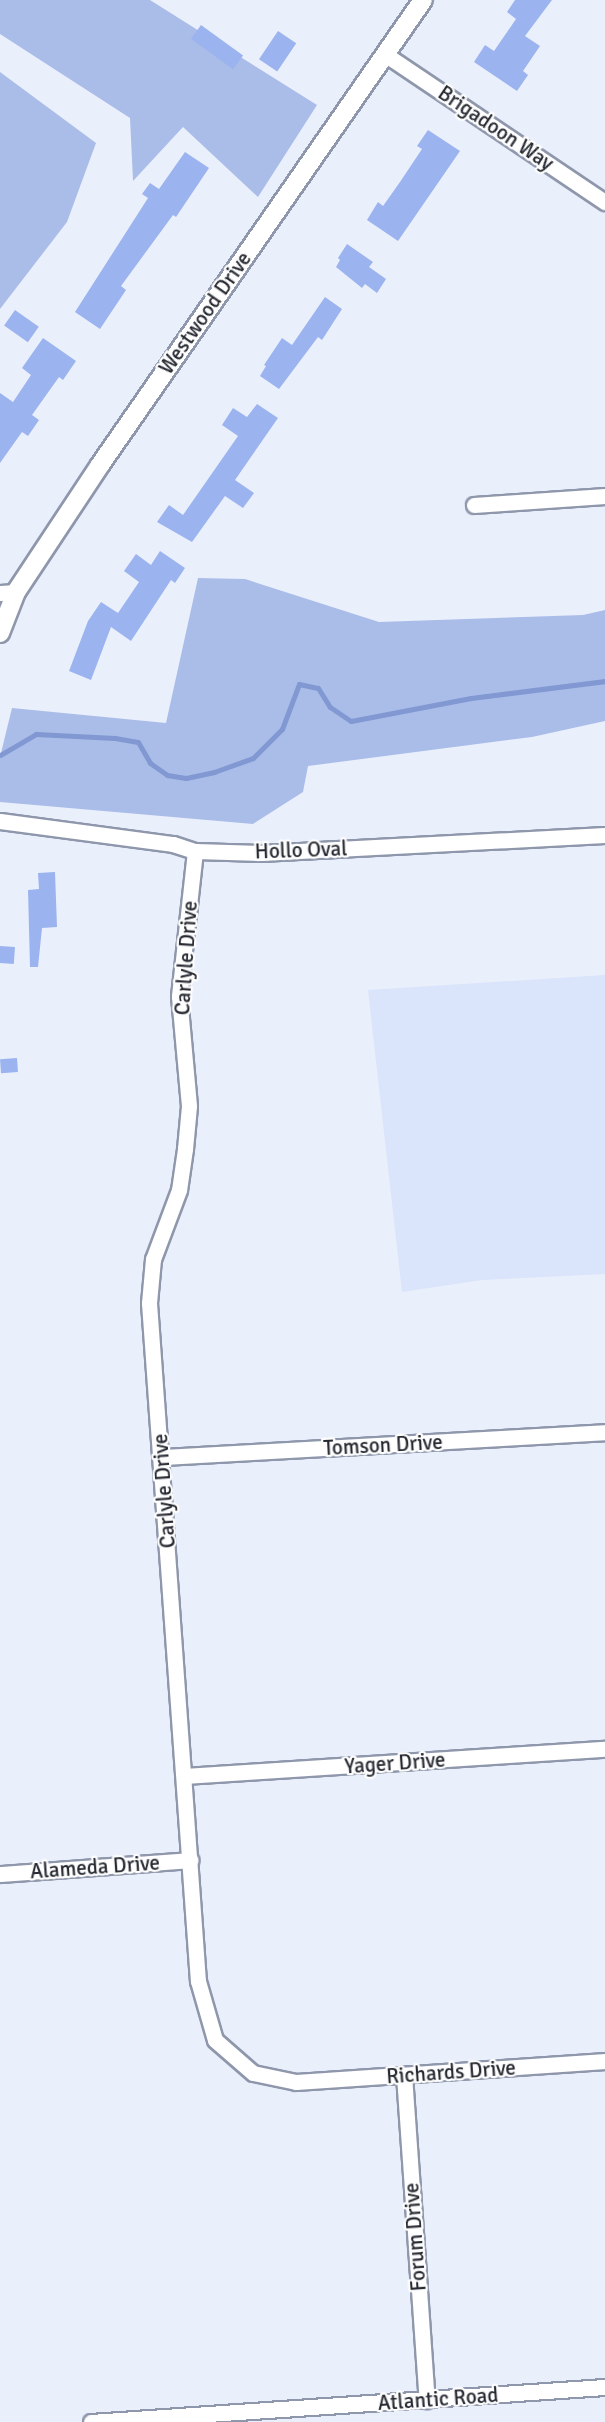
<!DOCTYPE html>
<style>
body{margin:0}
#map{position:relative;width:605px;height:2422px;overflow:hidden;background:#eaeffc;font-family:Signika,sans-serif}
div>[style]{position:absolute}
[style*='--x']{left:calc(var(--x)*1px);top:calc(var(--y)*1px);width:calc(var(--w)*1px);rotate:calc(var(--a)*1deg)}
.built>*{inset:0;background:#dae4fa}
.green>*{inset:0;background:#aabde9}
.stream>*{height:5px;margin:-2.5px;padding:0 2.5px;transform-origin:2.5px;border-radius:2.5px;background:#8198d2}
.building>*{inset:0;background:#9bb3ee;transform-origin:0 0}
.roads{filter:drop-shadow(2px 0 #8e97ab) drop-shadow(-2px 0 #8e97ab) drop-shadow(0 2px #8e97ab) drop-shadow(0 -2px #8e97ab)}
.minor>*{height:15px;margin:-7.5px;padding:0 7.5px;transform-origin:7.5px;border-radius:7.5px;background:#fff}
.tertiary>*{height:18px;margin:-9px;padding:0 9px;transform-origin:9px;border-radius:9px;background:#fff}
span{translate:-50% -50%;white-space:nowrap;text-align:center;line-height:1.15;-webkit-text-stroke:4.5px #fdfdfd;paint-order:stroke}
.street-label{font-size:21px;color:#262931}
</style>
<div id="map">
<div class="built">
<div style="clip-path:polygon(605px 975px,605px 1274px,482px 1280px,402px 1292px,368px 990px)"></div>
</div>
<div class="green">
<div style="clip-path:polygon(0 0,150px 0,317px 105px,258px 197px,183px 127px,133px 181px,130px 118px,0 34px)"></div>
<div style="clip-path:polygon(0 72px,96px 143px,67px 222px,0 309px)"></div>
<div style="clip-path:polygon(198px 578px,245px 579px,379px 622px,583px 615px,605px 610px,605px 721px,532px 737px,308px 766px,303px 792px,253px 824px,0 802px,0 757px,12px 708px,166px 723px)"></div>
</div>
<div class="stream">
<div style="--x:0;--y:755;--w:42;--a:-30.3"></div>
<div style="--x:36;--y:734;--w:79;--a:2.9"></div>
<div style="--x:115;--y:738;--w:23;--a:10"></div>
<div style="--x:138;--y:742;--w:24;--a:60"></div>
<div style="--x:150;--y:763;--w:21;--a:35"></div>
<div style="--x:167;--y:775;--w:19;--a:9"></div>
<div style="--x:186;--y:778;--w:29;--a:-12"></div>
<div style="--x:214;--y:772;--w:41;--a:-19.7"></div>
<div style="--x:253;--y:758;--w:41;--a:-45"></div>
<div style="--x:282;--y:729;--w:48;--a:-69.3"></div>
<div style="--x:299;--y:684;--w:19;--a:12"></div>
<div style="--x:318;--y:688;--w:22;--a:58"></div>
<div style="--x:330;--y:707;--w:25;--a:34"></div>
<div style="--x:351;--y:721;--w:122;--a:-10.9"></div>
<div style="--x:471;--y:698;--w:135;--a:-7.2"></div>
</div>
<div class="building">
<div style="clip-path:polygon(515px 0,552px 0,525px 36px,540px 46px,523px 71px,528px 75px,517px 91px,474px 62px,485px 45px,494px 51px,516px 19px,507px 12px)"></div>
<div style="left:201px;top:25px;width:52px;height:17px;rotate:36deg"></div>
<div style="left:278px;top:31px;width:22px;height:34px;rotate:34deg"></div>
<div style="clip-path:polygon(428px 130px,460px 151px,398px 241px,367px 220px,378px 202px,383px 206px,400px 182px,422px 149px,417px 146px)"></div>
<div style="clip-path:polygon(185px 152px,209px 168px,176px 217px,173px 215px,121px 286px,126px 290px,100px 329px,75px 312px,148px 198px,142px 194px,150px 183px,159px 189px)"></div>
<div style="clip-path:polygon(347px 244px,373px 262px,369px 267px,386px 279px,377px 293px,365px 284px,362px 288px,336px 267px,340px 260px,338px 258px)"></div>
<div style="clip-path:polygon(325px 297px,342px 309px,322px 340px,318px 337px,279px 389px,260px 376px,266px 366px,264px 365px,282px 338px,292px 345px)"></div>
<div style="left:15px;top:310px;width:29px;height:19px;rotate:35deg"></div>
<div style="clip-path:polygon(43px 338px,76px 361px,63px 380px,59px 377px,32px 415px,39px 420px,28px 436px,22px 432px,0 463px,0 393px,13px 402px,31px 375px,22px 368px)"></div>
<div style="clip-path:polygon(257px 404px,278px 418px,235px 480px,254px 493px,243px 508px,225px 496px,192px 542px,157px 522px,169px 505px,183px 515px,238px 436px,222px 425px,233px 408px,247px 417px)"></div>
<div style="clip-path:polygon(160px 551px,185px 568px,175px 583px,171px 580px,131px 641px,111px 627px,91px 680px,69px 671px,88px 621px,101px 602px,118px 613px,139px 582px,124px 571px,136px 554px,151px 565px)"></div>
<div style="clip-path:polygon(55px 872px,57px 927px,42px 928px,38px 967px,30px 967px,28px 890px,39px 889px,38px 873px)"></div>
<div style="left:0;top:946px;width:15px;height:17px;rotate:4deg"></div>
<div style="left:17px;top:1058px;width:14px;height:17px;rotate:86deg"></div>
</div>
<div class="roads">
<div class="minor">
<div style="--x:386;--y:55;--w:264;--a:33.9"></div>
<div style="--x:474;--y:505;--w:131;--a:-3.9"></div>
<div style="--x:0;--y:593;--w:16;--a:-4"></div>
<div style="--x:0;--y:821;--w:175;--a:7.6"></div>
<div style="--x:173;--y:844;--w:23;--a:18"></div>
<div style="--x:195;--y:851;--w:66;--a:1.7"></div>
<div style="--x:261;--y:853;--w:344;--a:-3"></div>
<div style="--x:195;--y:851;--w:146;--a:96.3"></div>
<div style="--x:179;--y:996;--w:110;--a:84.8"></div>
<div style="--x:189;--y:1106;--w:43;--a:95.3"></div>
<div style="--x:185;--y:1149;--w:41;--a:98.3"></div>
<div style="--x:179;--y:1190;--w:74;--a:110.6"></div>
<div style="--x:153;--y:1259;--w:44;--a:95.2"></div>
<div style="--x:149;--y:1303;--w:680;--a:85.87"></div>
<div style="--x:198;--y:1981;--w:61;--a:73.9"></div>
<div style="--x:215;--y:2040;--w:50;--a:41"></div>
<div style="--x:253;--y:2073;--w:44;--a:11.8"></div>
<div style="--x:296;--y:2082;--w:310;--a:-3.9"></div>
<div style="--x:162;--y:1457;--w:444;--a:-3.2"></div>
<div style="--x:184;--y:1776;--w:422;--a:-3.7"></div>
<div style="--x:0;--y:1874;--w:191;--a:-4.2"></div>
<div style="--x:404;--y:2075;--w:326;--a:86"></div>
<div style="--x:91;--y:2422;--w:515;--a:-3.9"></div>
</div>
<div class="tertiary">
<div style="--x:0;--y:633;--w:44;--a:-68.7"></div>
<div style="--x:16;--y:592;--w:152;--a:-56.5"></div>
<div style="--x:100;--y:465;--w:566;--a:-55.22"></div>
</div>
</div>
<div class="street-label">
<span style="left:496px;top:128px;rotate:34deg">Brigadoon Way</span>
<span style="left:205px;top:313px;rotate:-55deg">Westwood Drive</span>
<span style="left:301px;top:850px;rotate:-2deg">Hollo Oval</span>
<span style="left:186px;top:958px;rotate:-86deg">Carlyle Drive</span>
<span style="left:383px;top:1445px;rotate:-3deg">Tomson Drive</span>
<span style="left:164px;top:1491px;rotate:-94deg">Carlyle Drive</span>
<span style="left:395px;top:1763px;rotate:-4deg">Yager Drive</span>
<span style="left:95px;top:1867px;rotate:-4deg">Alameda Drive</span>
<span style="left:451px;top:2072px;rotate:-4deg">Richards Drive</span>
<span style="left:415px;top:2237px;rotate:-94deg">Forum Drive</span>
<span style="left:438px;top:2399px;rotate:-4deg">Atlantic Road</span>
</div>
</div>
